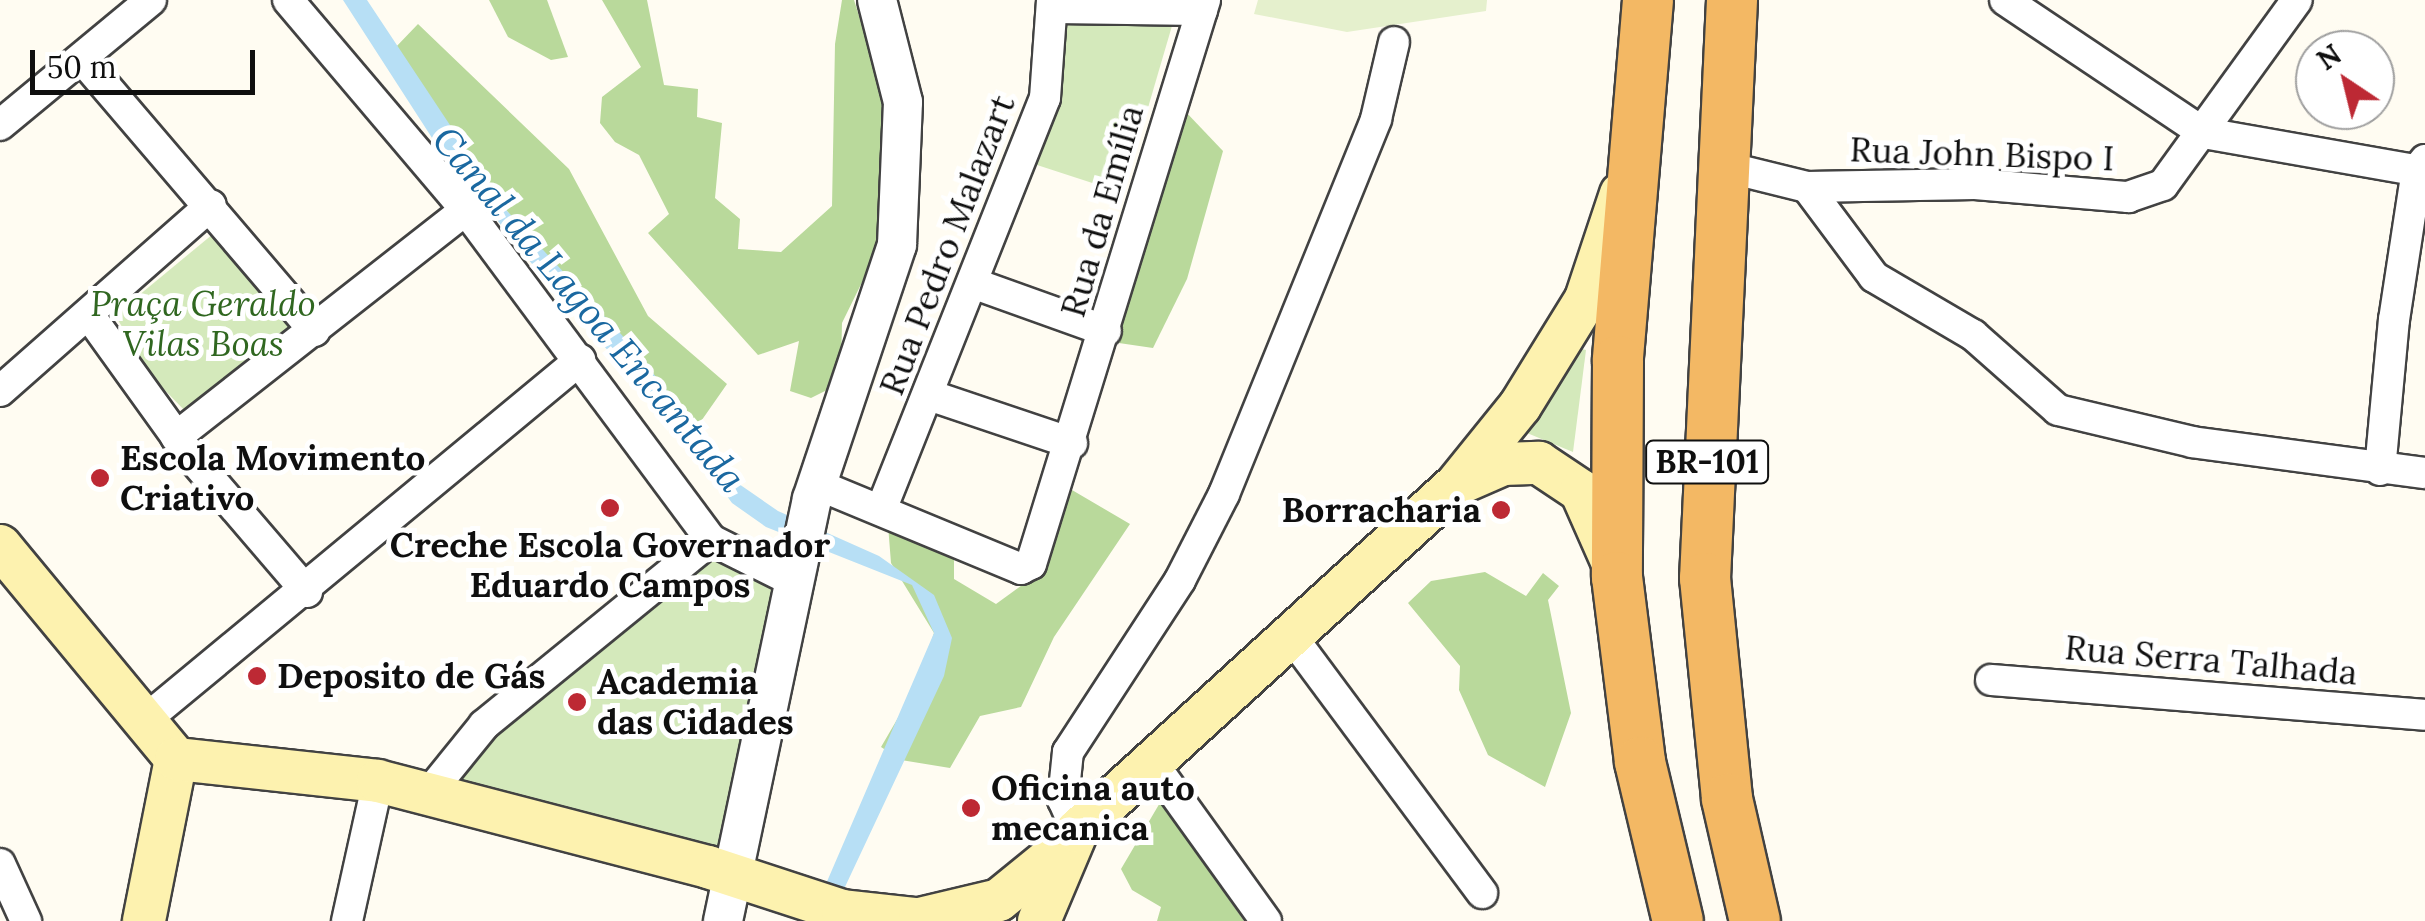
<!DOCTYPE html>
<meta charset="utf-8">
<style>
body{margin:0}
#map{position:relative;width:2425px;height:921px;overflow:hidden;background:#fffcf2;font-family:Lora,serif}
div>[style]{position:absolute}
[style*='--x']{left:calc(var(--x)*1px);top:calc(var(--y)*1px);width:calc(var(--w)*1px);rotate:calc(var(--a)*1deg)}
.green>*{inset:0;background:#d4e9bb}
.forest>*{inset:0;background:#b9d99b}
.pitch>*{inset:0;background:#e5f0cd}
.water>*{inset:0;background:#b7dff5}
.roads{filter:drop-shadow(2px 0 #424242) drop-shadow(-2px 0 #424242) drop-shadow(0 2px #424242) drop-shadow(0 -2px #424242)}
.minor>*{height:30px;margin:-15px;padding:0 15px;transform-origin:15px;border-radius:15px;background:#fff}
.tertiary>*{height:38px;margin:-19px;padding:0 19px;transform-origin:19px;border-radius:19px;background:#fff}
.secondary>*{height:42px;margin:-21px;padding:0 21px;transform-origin:21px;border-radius:21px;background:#fdf2af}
.trunk>*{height:50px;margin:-25px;padding:0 25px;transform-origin:25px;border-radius:25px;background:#f3b864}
.dots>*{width:28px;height:28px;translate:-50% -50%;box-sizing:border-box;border:5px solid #fff;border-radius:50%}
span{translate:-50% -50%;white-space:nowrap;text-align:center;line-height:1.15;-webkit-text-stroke:10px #fff;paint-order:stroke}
.shield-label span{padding:2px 8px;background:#fff;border:2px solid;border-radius:8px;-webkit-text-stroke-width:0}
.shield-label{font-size:32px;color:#0f0f0f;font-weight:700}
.street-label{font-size:35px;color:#0f0f0f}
.park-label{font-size:35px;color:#306720;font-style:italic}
.poi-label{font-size:35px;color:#0f0f0f;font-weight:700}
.left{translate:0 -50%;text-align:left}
.right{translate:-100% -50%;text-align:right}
.water-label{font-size:38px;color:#1a68a0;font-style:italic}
.north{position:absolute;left:2295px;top:30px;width:100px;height:100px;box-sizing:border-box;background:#fff;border:2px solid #9f9f9f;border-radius:50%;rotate:325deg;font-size:28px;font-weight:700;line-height:40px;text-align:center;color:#0f0f0f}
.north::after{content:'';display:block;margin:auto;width:35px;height:45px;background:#bd2934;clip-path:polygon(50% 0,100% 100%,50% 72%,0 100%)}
.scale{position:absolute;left:30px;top:50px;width:225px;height:45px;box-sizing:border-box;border:5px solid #0f0f0f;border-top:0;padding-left:12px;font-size:30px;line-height:35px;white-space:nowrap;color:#0f0f0f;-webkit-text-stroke:8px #fff;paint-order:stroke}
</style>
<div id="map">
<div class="green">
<div style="clip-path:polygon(1174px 19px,1123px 193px,1034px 164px,1056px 21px)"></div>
<div style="clip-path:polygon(213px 234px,291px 329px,188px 414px,151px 376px,115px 315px)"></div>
<div style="clip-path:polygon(1570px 346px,1586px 350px,1573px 452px,1515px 428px)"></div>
<div style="clip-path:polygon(722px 546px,782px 582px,739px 882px,429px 799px,479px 723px)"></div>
</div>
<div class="forest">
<div style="clip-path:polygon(489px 0,547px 0,568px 57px,551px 60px,508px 37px)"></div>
<div style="clip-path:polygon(602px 0,647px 0,664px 85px,698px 89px,697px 117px,722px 123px,715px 198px,740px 219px,738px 249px,781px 252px,832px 206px,835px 44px,842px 0,854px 0,880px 82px,891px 223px,842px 323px,841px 364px,829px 389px,811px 398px,790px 391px,799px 341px,758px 355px,648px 233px,669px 214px,639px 155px,615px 142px,600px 123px,602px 97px,641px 67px)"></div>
<div style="clip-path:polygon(418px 24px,569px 169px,648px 316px,727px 384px,697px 427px,507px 211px,394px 49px)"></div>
<div style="clip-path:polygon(1183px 109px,1223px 151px,1187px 279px,1153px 348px,1112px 342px)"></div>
<div style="clip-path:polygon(1072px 490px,1130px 524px,1054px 637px,1021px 707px,980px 716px,950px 768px,901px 760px,881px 747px,916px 687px,934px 633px,891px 563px,888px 525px,954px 551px,954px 579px,996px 604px,1040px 572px)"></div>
<div style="clip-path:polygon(1485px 572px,1526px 596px,1543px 573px,1559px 586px,1548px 600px,1571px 713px,1545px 787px,1488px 755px,1459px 690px,1460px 666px,1408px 603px,1431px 581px)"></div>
<div style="clip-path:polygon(1161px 801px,1244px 921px,1157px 921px,1161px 907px,1132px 890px,1121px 869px)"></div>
</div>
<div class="pitch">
<div style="clip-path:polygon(1258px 0,1487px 0,1486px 11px,1347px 32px,1254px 14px)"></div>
</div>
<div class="water">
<div style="clip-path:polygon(343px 0,367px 0,507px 211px,632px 346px,739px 484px,778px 511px,879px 556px,934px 595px,952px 638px,944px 676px,829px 921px,810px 921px,934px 633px,912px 585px,766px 527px,732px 503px,671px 419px,556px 294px,434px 141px)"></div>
</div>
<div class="roads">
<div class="minor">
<div style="--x:288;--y:0;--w:275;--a:49.7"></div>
<div style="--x:466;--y:210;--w:411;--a:53.4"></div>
<div style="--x:711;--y:540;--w:92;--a:26.6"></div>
<div style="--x:2005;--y:0;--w:239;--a:33.8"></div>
<div style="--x:2204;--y:133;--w:224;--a:10"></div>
<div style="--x:1053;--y:8;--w:149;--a:0.8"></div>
<div style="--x:84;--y:61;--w:355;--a:49.5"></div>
<div style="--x:0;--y:125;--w:196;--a:-39.6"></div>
<div style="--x:1722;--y:166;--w:88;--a:13.9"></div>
<div style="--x:1807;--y:187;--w:112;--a:53.3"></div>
<div style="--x:1874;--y:277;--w:115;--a:30.4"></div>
<div style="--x:1973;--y:335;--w:113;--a:41.4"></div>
<div style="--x:2058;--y:410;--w:138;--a:13.4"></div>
<div style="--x:2192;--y:442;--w:235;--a:7.6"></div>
<div style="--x:1807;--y:187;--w:168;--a:-1"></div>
<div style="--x:1975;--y:184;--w:154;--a:4.9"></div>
<div style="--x:2128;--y:197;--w:37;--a:-19"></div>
<div style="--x:2163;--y:185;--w:228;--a:-54.1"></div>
<div style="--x:975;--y:284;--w:139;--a:19.7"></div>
<div style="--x:89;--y:315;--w:170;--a:54.3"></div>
<div style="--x:188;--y:453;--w:183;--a:49.4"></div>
<div style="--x:0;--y:391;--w:281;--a:-41.4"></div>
<div style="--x:929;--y:395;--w:151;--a:18.6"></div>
<div style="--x:176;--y:437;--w:368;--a:-38.1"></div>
<div style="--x:2380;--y:470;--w:151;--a:-84.7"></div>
<div style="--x:2394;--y:320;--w:152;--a:-81.3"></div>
<div style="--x:2417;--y:170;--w:13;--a:-51"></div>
<div style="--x:816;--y:484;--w:222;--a:22.5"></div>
<div style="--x:1021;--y:569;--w:11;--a:-27"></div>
<div style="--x:1031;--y:564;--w:590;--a:-72.85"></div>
<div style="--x:881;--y:510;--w:443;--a:-68.3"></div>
<div style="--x:1045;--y:98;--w:98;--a:-85.9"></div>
<div style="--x:1292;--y:637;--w:319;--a:53.4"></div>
<div style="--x:1991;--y:680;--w:435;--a:4.6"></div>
<div style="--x:145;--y:720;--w:565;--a:-39.61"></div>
<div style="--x:1151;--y:761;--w:197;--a:54.3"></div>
<div style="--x:429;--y:793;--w:87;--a:-51"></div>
<div style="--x:484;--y:725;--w:293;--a:-39.2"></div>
<div style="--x:1077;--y:831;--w:34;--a:-114"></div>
<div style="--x:1063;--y:800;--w:48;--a:-84.1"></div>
<div style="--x:1068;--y:752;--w:205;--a:-56.9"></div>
<div style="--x:1180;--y:580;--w:97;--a:-62.9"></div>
<div style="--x:1224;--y:494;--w:405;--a:-67.9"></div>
<div style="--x:1376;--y:119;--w:79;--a:-76.8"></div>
<div style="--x:0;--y:864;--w:63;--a:65.5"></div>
<div style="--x:347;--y:921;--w:143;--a:-77.5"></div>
</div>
<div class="tertiary">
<div style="--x:723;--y:921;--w:431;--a:-78.1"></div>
<div style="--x:812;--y:499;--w:268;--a:-71.5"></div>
<div style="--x:897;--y:245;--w:143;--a:-87.6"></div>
<div style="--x:903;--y:102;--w:105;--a:-104.3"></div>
</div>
<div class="secondary">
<div style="--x:1462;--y:482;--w:45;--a:-23.7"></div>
<div style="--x:1503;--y:464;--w:36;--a:-2"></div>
<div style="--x:1539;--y:463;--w:50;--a:33.7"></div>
<div style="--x:1581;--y:491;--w:77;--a:66.1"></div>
<div style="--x:0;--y:546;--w:276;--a:50.4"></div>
<div style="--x:176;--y:759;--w:165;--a:101.2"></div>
<div style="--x:176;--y:759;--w:203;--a:6.2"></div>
<div style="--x:378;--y:781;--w:341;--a:14.6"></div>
<div style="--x:708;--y:867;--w:142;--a:18.1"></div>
<div style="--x:843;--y:911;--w:92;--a:6.3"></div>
<div style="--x:920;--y:919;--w:81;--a:-13.5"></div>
<div style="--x:999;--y:900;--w:84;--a:-39.2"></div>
<div style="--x:1039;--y:921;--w:98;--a:-67.1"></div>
<div style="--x:1077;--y:831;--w:515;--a:-42.4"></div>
<div style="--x:1457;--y:484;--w:100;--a:-51.1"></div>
<div style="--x:1520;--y:406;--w:126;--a:-58.3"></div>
<div style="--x:1586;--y:299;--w:111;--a:-71.6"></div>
</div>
<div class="trunk">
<div style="--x:1648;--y:0;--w:362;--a:94.8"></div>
<div style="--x:1618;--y:361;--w:216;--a:90.3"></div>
<div style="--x:1617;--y:577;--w:186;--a:82.9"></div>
<div style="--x:1640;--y:762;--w:163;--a:76.6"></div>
<div style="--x:1732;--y:0;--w:579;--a:92.67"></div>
<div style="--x:1705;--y:578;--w:222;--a:84.3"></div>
<div style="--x:1727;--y:799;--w:125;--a:77.1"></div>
</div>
</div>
<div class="dots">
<div style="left:100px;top:478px;background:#bd2934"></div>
<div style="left:610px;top:508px;background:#bd2934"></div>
<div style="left:1501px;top:510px;background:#bd2934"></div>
<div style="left:257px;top:676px;background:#bd2934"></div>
<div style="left:577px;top:702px;background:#bd2934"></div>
<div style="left:971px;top:808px;background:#bd2934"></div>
</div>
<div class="shield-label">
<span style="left:1707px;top:462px">BR-101</span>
</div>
<div class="street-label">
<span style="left:1982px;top:154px;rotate:2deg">Rua John Bispo I</span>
<span style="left:1102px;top:211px;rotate:-74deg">Rua da Emília</span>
<span style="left:947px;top:245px;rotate:-69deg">Rua Pedro Malazart</span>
<span style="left:2211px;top:660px;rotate:5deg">Rua Serra Talhada</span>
</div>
<div class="park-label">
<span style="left:203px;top:324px">Praça Geraldo<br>Vilas Boas</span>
</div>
<div class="poi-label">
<span class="left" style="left:120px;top:478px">Escola Movimento<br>Criativo</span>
<span class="right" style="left:1481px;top:510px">Borracharia</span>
<span style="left:610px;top:565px">Creche Escola Governador<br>Eduardo Campos</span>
<span class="left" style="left:277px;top:676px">Deposito de Gás</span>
<span class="left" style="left:597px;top:702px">Academia<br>das Cidades</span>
<span class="left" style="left:991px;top:808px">Oficina auto<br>mecanica</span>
</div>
<div class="water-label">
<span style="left:589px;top:309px;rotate:50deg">Canal da Lagoa Encantada</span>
</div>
<div class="north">N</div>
<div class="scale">50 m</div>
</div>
